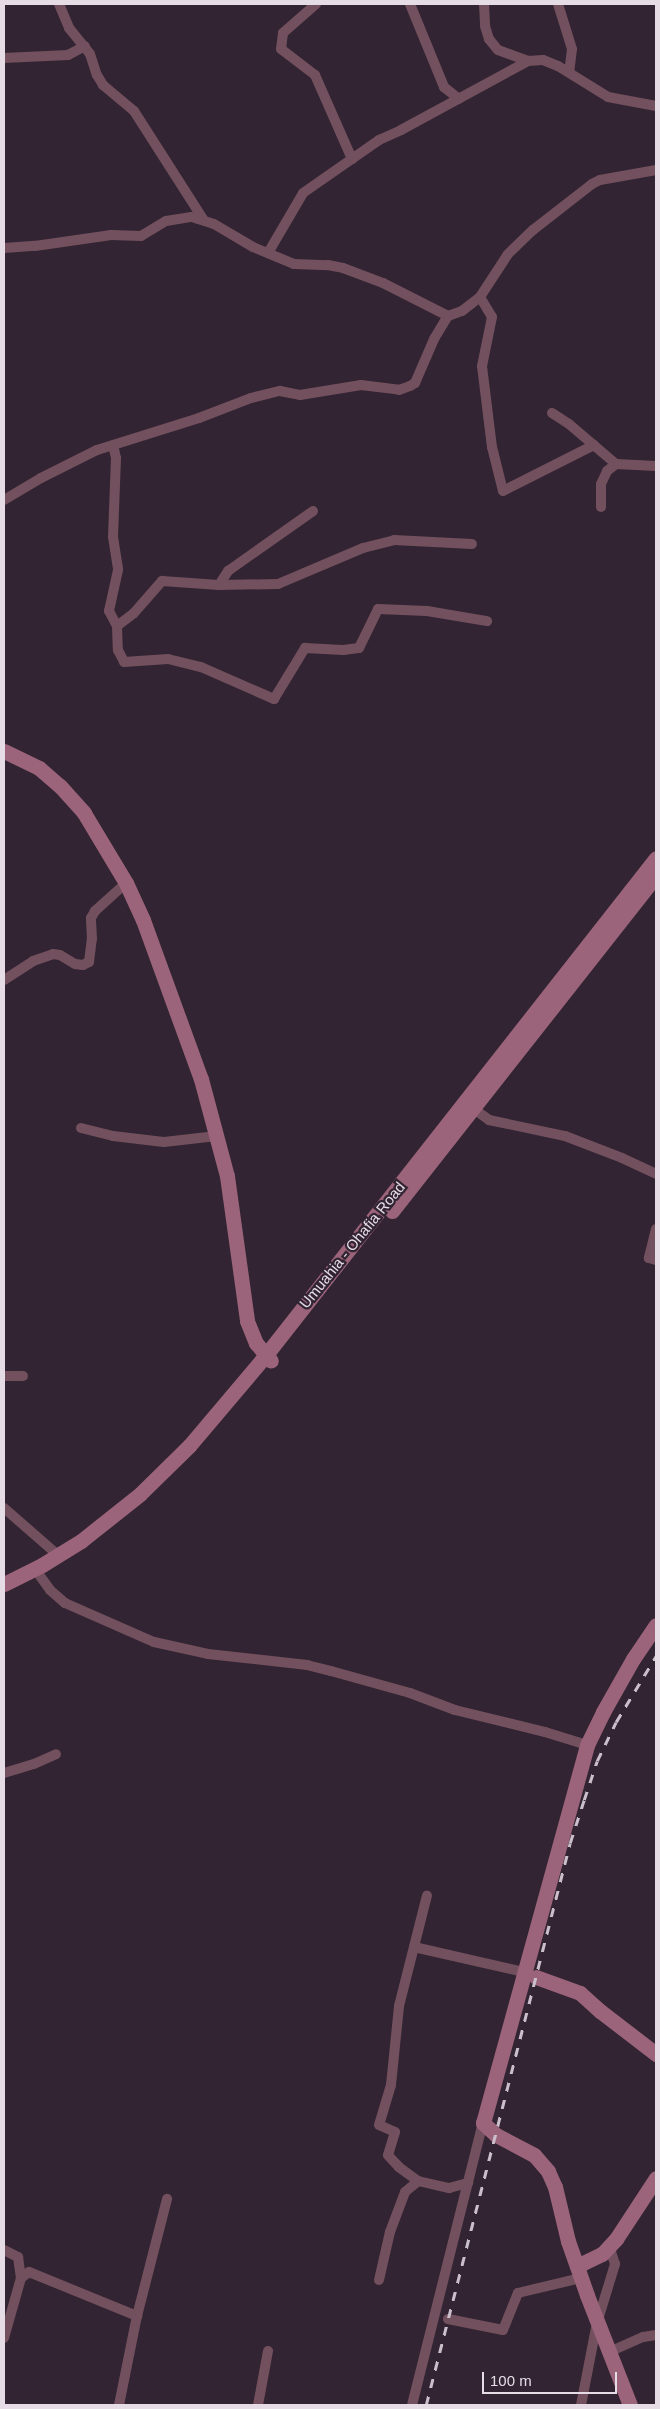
<!DOCTYPE html>
<style>
body{margin:0}
#map{position:relative;width:660px;height:2409px;overflow:hidden;background:#322432;font-family:Helvetica,sans-serif}
div>[style]{position:absolute}
[style*='--x']{left:calc(var(--x)*1px);top:calc(var(--y)*1px);width:calc(var(--w)*1px);rotate:calc(var(--a)*1deg)}
.street>*{height:10px;margin:-5px;padding:0 5px;transform-origin:5px;border-radius:5px;background:#73505e}
.secondary>*{height:15px;margin:-7.5px;padding:0 7.5px;transform-origin:7.5px;border-radius:7.5px;background:#9b647b}
.rail>*{height:2.5px;margin-top:-1.25px;transform-origin:0;background:repeating-linear-gradient(90deg,#cabfca 0 9px,transparent 0 18px)}
span{translate:-50% -50%;white-space:nowrap;text-align:center;line-height:1.15;-webkit-text-stroke:4.5px #322432;paint-order:stroke}
.street-label{font-size:15px;color:#e6dce6}
.frame{position:absolute;inset:0;border:5px solid #e6dce6;pointer-events:none}
.scale{position:absolute;left:482px;top:2372px;width:135px;height:22px;box-sizing:border-box;border:2px solid #e6dce6;border-top:0;padding-left:6px;font-size:15px;line-height:18px;white-space:nowrap;color:#e6dce6;-webkit-text-stroke:4px #322432;paint-order:stroke}
</style>
<div id="map">
<div class="street">
<div style="--x:59;--y:4;--w:26;--a:67"></div>
<div style="--x:69;--y:28;--w:33;--a:51"></div>
<div style="--x:90;--y:54;--w:22;--a:72"></div>
<div style="--x:97;--y:75;--w:12;--a:59"></div>
<div style="--x:103;--y:85;--w:40;--a:40"></div>
<div style="--x:134;--y:111;--w:128;--a:57.4"></div>
<div style="--x:316;--y:4;--w:44;--a:138.7"></div>
<div style="--x:283;--y:33;--w:16;--a:97"></div>
<div style="--x:281;--y:49;--w:43;--a:37.4"></div>
<div style="--x:315;--y:75;--w:92;--a:66.2"></div>
<div style="--x:410;--y:4;--w:90;--a:67.7"></div>
<div style="--x:444;--y:87;--w:19;--a:39"></div>
<div style="--x:484;--y:4;--w:22;--a:87"></div>
<div style="--x:485;--y:26;--w:14;--a:73"></div>
<div style="--x:489;--y:39;--w:14;--a:51"></div>
<div style="--x:498;--y:50;--w:32;--a:20"></div>
<div style="--x:528;--y:61;--w:15;--a:-4"></div>
<div style="--x:543;--y:60;--w:16;--a:22"></div>
<div style="--x:558;--y:66;--w:59;--a:31.8"></div>
<div style="--x:608;--y:97;--w:49;--a:10.6"></div>
<div style="--x:558;--y:4;--w:47;--a:72.7"></div>
<div style="--x:572;--y:49;--w:23;--a:97"></div>
<div style="--x:4;--y:58;--w:64;--a:-2.7"></div>
<div style="--x:68;--y:55;--w:19;--a:-28"></div>
<div style="--x:4;--y:248;--w:31;--a:-4"></div>
<div style="--x:35;--y:246;--w:77;--a:-8.2"></div>
<div style="--x:111;--y:235;--w:30;--a:2"></div>
<div style="--x:141;--y:236;--w:29;--a:-31"></div>
<div style="--x:166;--y:221;--w:26;--a:-9"></div>
<div style="--x:192;--y:217;--w:23;--a:18"></div>
<div style="--x:214;--y:224;--w:45;--a:30.5"></div>
<div style="--x:253;--y:247;--w:44;--a:22.5"></div>
<div style="--x:294;--y:264;--w:34;--a:2"></div>
<div style="--x:328;--y:265;--w:15;--a:11"></div>
<div style="--x:343;--y:268;--w:43;--a:20.6"></div>
<div style="--x:383;--y:283;--w:73;--a:26.9"></div>
<div style="--x:448;--y:316;--w:15;--a:-20"></div>
<div style="--x:462;--y:311;--w:23;--a:-38"></div>
<div style="--x:480;--y:297;--w:51;--a:-56.9"></div>
<div style="--x:508;--y:254;--w:35;--a:-44"></div>
<div style="--x:533;--y:230;--w:75;--a:-37.9"></div>
<div style="--x:592;--y:184;--w:9;--a:-27"></div>
<div style="--x:600;--y:180;--w:57;--a:-10.1"></div>
<div style="--x:268;--y:253;--w:69;--a:-59.7"></div>
<div style="--x:303;--y:193;--w:93;--a:-34.9"></div>
<div style="--x:379;--y:140;--w:24;--a:-24"></div>
<div style="--x:401;--y:130;--w:145;--a:-28.5"></div>
<div style="--x:480;--y:297;--w:23;--a:59"></div>
<div style="--x:492;--y:317;--w:50;--a:101.5"></div>
<div style="--x:482;--y:366;--w:82;--a:83"></div>
<div style="--x:492;--y:447;--w:45;--a:76"></div>
<div style="--x:503;--y:491;--w:102;--a:-26.8"></div>
<div style="--x:552;--y:413;--w:20;--a:33"></div>
<div style="--x:569;--y:424;--w:62;--a:40.4"></div>
<div style="--x:113;--y:445;--w:13;--a:77"></div>
<div style="--x:116;--y:458;--w:79;--a:92.2"></div>
<div style="--x:113;--y:537;--w:33;--a:81"></div>
<div style="--x:118;--y:570;--w:42;--a:102.4"></div>
<div style="--x:109;--y:611;--w:17;--a:62"></div>
<div style="--x:117;--y:626;--w:24;--a:88"></div>
<div style="--x:118;--y:650;--w:13;--a:63"></div>
<div style="--x:124;--y:662;--w:44;--a:-3.9"></div>
<div style="--x:168;--y:659;--w:34;--a:14"></div>
<div style="--x:201;--y:667;--w:80;--a:23.7"></div>
<div style="--x:274;--y:699;--w:60;--a:-58.7"></div>
<div style="--x:305;--y:648;--w:38;--a:3"></div>
<div style="--x:343;--y:650;--w:16;--a:-7"></div>
<div style="--x:359;--y:648;--w:43;--a:-64"></div>
<div style="--x:378;--y:609;--w:49;--a:2.3"></div>
<div style="--x:427;--y:611;--w:61;--a:9.5"></div>
<div style="--x:4;--y:500;--w:43;--a:-30.7"></div>
<div style="--x:41;--y:478;--w:63;--a:-26.6"></div>
<div style="--x:97;--y:450;--w:107;--a:-17.4"></div>
<div style="--x:199;--y:418;--w:56;--a:-21"></div>
<div style="--x:251;--y:398;--w:30;--a:-14"></div>
<div style="--x:280;--y:391;--w:20;--a:11"></div>
<div style="--x:300;--y:395;--w:62;--a:-9.3"></div>
<div style="--x:361;--y:385;--w:38;--a:7"></div>
<div style="--x:399;--y:390;--w:12;--a:-20"></div>
<div style="--x:410;--y:386;--w:6;--a:-31"></div>
<div style="--x:415;--y:383;--w:48;--a:-66.6"></div>
<div style="--x:434;--y:339;--w:27;--a:-59"></div>
<div style="--x:601;--y:507;--w:23;--a:-90"></div>
<div style="--x:601;--y:484;--w:14;--a:-65"></div>
<div style="--x:607;--y:471;--w:11;--a:-38"></div>
<div style="--x:616;--y:464;--w:40;--a:2.9"></div>
<div style="--x:219;--y:585;--w:17;--a:-57"></div>
<div style="--x:228;--y:571;--w:104;--a:-35.2"></div>
<div style="--x:117;--y:626;--w:21;--a:-37"></div>
<div style="--x:134;--y:613;--w:43;--a:-48.8"></div>
<div style="--x:162;--y:581;--w:57;--a:4"></div>
<div style="--x:219;--y:585;--w:59;--a:-1"></div>
<div style="--x:278;--y:584;--w:92;--a:-23"></div>
<div style="--x:363;--y:548;--w:32;--a:-14"></div>
<div style="--x:394;--y:540;--w:78;--a:2.9"></div>
<div style="--x:4;--y:980;--w:35;--a:-33"></div>
<div style="--x:33;--y:961;--w:21;--a:-19"></div>
<div style="--x:53;--y:954;--w:7;--a:8"></div>
<div style="--x:60;--y:955;--w:17;--a:31"></div>
<div style="--x:75;--y:964;--w:8;--a:7"></div>
<div style="--x:83;--y:965;--w:7;--a:-27"></div>
<div style="--x:89;--y:962;--w:23;--a:-83"></div>
<div style="--x:92;--y:939;--w:21;--a:-93"></div>
<div style="--x:91;--y:918;--w:8;--a:-60"></div>
<div style="--x:95;--y:911;--w:42;--a:-42.1"></div>
<div style="--x:474;--y:1109;--w:19;--a:36"></div>
<div style="--x:489;--y:1120;--w:78;--a:11.9"></div>
<div style="--x:565;--y:1136;--w:61;--a:21.1"></div>
<div style="--x:622;--y:1158;--w:38;--a:25"></div>
<div style="--x:81;--y:1128;--w:33;--a:14"></div>
<div style="--x:113;--y:1136;--w:51;--a:6.7"></div>
<div style="--x:164;--y:1142;--w:53;--a:-6.5"></div>
<div style="--x:656;--y:1229;--w:30;--a:104"></div>
<div style="--x:649;--y:1258;--w:7;--a:16"></div>
<div style="--x:4;--y:1376;--w:19;--a:0"></div>
<div style="--x:4;--y:1508;--w:73;--a:41.1"></div>
<div style="--x:40;--y:1576;--w:17;--a:54"></div>
<div style="--x:50;--y:1590;--w:20;--a:41"></div>
<div style="--x:65;--y:1603;--w:97;--a:23.7"></div>
<div style="--x:154;--y:1642;--w:55;--a:12.5"></div>
<div style="--x:208;--y:1654;--w:100;--a:6.3"></div>
<div style="--x:307;--y:1665;--w:25;--a:14"></div>
<div style="--x:331;--y:1671;--w:82;--a:15.6"></div>
<div style="--x:410;--y:1693;--w:48;--a:20.7"></div>
<div style="--x:455;--y:1710;--w:93;--a:13.7"></div>
<div style="--x:545;--y:1732;--w:44;--a:17.2"></div>
<div style="--x:4;--y:1773;--w:31;--a:-17"></div>
<div style="--x:34;--y:1764;--w:24;--a:-24"></div>
<div style="--x:414;--y:1947;--w:113;--a:12.8"></div>
<div style="--x:418;--y:2181;--w:24;--a:-144"></div>
<div style="--x:399;--y:2167;--w:16;--a:-133"></div>
<div style="--x:388;--y:2155;--w:24;--a:-73"></div>
<div style="--x:395;--y:2132;--w:17;--a:-156"></div>
<div style="--x:379;--y:2125;--w:42;--a:-73.3"></div>
<div style="--x:391;--y:2085;--w:79;--a:-84.2"></div>
<div style="--x:399;--y:2006;--w:114;--a:-75.8"></div>
<div style="--x:4;--y:2250;--w:16;--a:27"></div>
<div style="--x:18;--y:2257;--w:21;--a:82"></div>
<div style="--x:379;--y:2280;--w:49;--a:-77.1"></div>
<div style="--x:390;--y:2232;--w:43;--a:-69.4"></div>
<div style="--x:405;--y:2192;--w:17;--a:-40"></div>
<div style="--x:418;--y:2181;--w:32;--a:13"></div>
<div style="--x:449;--y:2188;--w:20;--a:-15"></div>
<div style="--x:448;--y:2319;--w:56;--a:11.3"></div>
<div style="--x:503;--y:2330;--w:40;--a:-68"></div>
<div style="--x:518;--y:2293;--w:65;--a:-13.4"></div>
<div style="--x:4;--y:2338;--w:62;--a:-74.2"></div>
<div style="--x:21;--y:2278;--w:10;--a:-37"></div>
<div style="--x:29;--y:2272;--w:117;--a:22.2"></div>
<div style="--x:609;--y:2352;--w:37;--a:-24"></div>
<div style="--x:643;--y:2337;--w:13;--a:-9"></div>
<div style="--x:119;--y:2405;--w:91;--a:-78.6"></div>
<div style="--x:137;--y:2316;--w:121;--a:-75.6"></div>
<div style="--x:258;--y:2405;--w:55;--a:-79.5"></div>
<div style="--x:412;--y:2405;--w:291;--a:-75.9"></div>
<div style="--x:581;--y:2405;--w:84;--a:-79"></div>
<div style="--x:597;--y:2323;--w:62;--a:-73"></div>
<div style="--x:615;--y:2264;--w:19;--a:-108"></div>
</div>
<div class="secondary">
<div style="--x:4;--y:751;--w:39;--a:26"></div>
<div style="--x:39;--y:768;--w:28;--a:41"></div>
<div style="--x:60;--y:786;--w:36;--a:48"></div>
<div style="--x:84;--y:813;--w:82;--a:59"></div>
<div style="--x:126;--y:883;--w:41;--a:65.3"></div>
<div style="--x:143;--y:920;--w:169;--a:70"></div>
<div style="--x:201;--y:1079;--w:100;--a:75"></div>
<div style="--x:227;--y:1176;--w:146;--a:82.1"></div>
<div style="--x:247;--y:1321;--w:24;--a:68"></div>
<div style="--x:256;--y:1343;--w:23;--a:50"></div>
<div style="--x:392;--y:1211;--w:427;--a:-51.8"></div>
<div style="--x:4;--y:1584;--w:42;--a:-26.6"></div>
<div style="--x:42;--y:1565;--w:46;--a:-31.6"></div>
<div style="--x:81;--y:1541;--w:75;--a:-38.5"></div>
<div style="--x:140;--y:1494;--w:69;--a:-44.4"></div>
<div style="--x:189;--y:1446;--w:118;--a:-49.8"></div>
<div style="--x:265;--y:1356;--w:633;--a:-51.86"></div>
<div style="--x:536;--y:1977;--w:47;--a:20"></div>
<div style="--x:580;--y:1993;--w:27;--a:42"></div>
<div style="--x:600;--y:2011;--w:71;--a:37.5"></div>
<div style="--x:577;--y:2266;--w:28;--a:-26"></div>
<div style="--x:602;--y:2254;--w:21;--a:-47"></div>
<div style="--x:616;--y:2239;--w:73;--a:-56.7"></div>
<div style="--x:630;--y:2405;--w:118;--a:-111.4"></div>
<div style="--x:587;--y:2295;--w:57;--a:-109.4"></div>
<div style="--x:568;--y:2241;--w:56;--a:-103.5"></div>
<div style="--x:555;--y:2187;--w:17;--a:-114"></div>
<div style="--x:548;--y:2171;--w:21;--a:-131"></div>
<div style="--x:534;--y:2155;--w:43;--a:-152.2"></div>
<div style="--x:496;--y:2135;--w:18;--a:-137"></div>
<div style="--x:483;--y:2123;--w:392;--a:-74.6"></div>
<div style="--x:587;--y:1745;--w:37;--a:-64"></div>
<div style="--x:603;--y:1712;--w:61;--a:-60.5"></div>
<div style="--x:633;--y:1659;--w:41;--a:-55.9"></div>
</div>
<div class="rail">
<div style="--x:426;--y:2405;--w:580;--a:-75.63"></div>
<div style="--x:570;--y:1843;--w:45;--a:-72"></div>
<div style="--x:584;--y:1800;--w:41;--a:-71.6"></div>
<div style="--x:597;--y:1761;--w:43;--a:-64"></div>
<div style="--x:616;--y:1722;--w:77;--a:-58.8"></div>
</div>
<div class="street-label">
<span style="left:352px;top:1245px;rotate:-51deg">Umuahia - Ohafia Road</span>
</div>
<div class="frame"></div>
<div class="scale">100 m</div>
</div>
